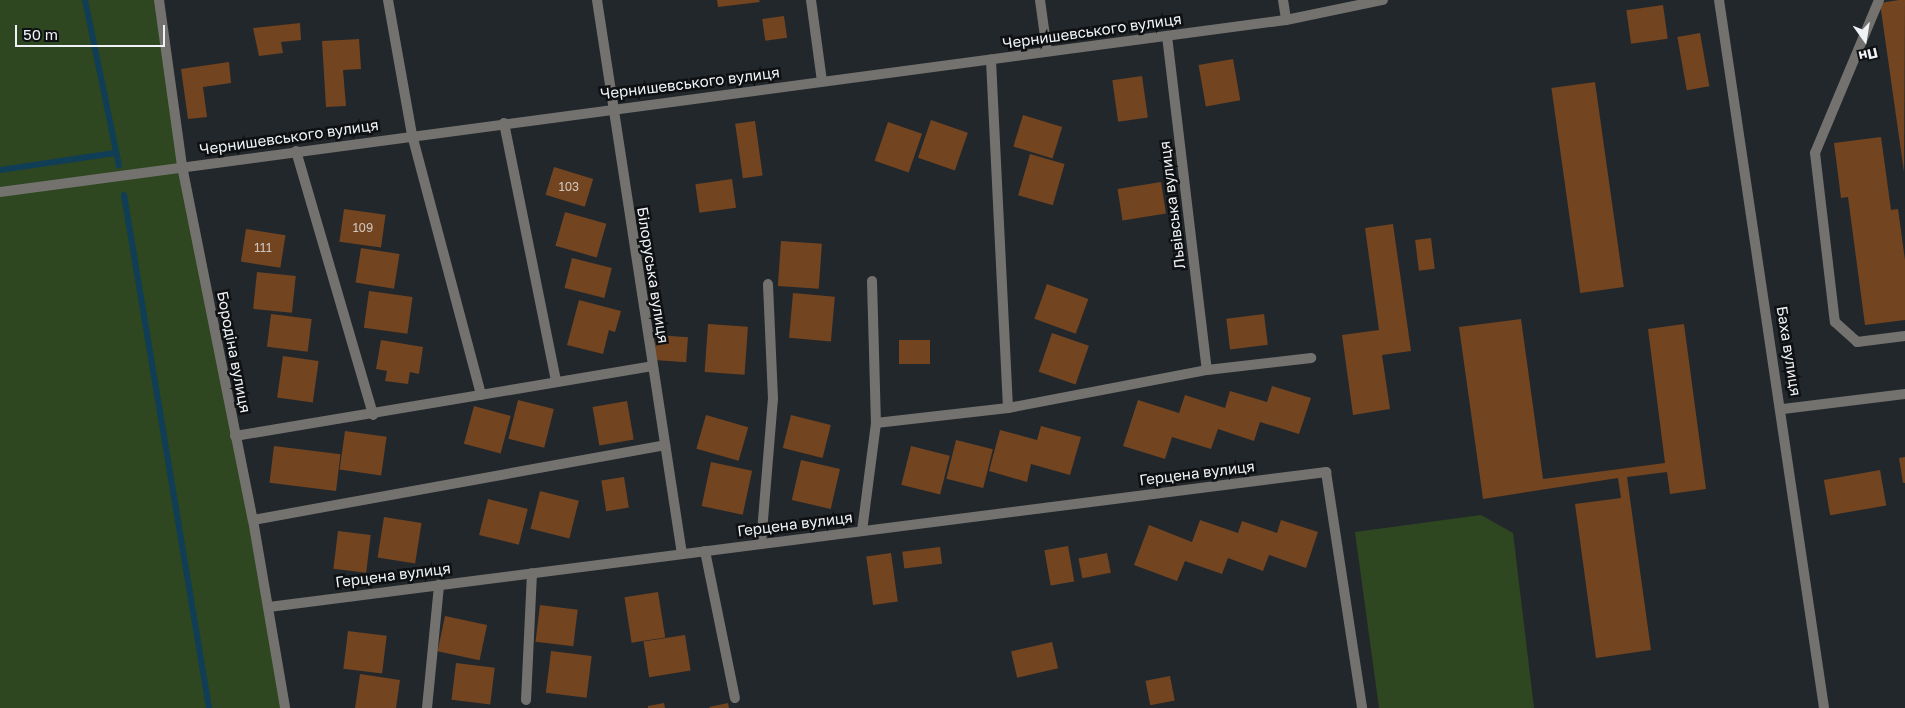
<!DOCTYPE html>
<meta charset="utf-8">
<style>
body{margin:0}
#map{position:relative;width:1905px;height:708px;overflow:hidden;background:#22272c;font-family:"Golos Text",sans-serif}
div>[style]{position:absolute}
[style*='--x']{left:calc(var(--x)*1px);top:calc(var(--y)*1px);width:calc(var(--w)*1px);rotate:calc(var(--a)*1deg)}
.green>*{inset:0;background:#2e4720}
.stream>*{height:6px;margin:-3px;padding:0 3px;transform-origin:3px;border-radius:3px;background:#0f3e56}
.building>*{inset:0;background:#724420;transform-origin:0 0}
.service>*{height:10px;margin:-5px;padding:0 5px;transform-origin:5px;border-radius:5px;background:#74726f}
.minor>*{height:10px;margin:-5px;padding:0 5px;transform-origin:5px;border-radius:5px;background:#74726f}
span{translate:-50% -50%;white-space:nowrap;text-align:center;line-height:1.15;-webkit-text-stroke:5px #0e1012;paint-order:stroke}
.number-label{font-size:12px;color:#d0c6c0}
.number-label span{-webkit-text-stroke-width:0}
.street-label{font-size:15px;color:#eff2f6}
.north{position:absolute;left:1840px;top:15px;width:50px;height:50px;-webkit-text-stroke:4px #0e1012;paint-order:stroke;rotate:167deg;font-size:14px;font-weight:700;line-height:20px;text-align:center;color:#eff2f6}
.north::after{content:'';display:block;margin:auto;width:18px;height:22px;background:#eff2f6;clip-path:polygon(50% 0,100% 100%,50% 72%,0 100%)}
.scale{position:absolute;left:15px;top:25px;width:150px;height:22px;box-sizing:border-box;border:2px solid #eff2f6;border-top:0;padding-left:6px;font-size:15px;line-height:18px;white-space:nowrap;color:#eff2f6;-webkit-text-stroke:4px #0e1012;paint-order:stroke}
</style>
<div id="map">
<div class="green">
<div style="clip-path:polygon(0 0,158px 0,181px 166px,285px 708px,0 708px)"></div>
<div style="clip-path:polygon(1481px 515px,1513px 533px,1534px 708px,1379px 708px,1355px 532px)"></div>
</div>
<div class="stream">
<div style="--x:85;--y:0;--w:169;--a:78.4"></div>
<div style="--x:0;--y:170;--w:116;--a:-8.4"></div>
<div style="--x:124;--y:195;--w:520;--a:80.59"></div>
</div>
<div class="building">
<div style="clip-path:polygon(717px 0,759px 0,760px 2px,718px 7px)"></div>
<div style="clip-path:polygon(1899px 0,1905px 0,1904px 172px,1880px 3px)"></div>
<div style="left:1663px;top:5px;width:34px;height:37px;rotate:82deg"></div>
<div style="left:784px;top:16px;width:22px;height:22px;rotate:82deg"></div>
<div style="clip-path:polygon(300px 23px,301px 40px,281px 42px,283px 53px,259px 56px,253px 28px)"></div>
<div style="left:1700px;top:33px;width:54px;height:23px;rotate:80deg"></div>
<div style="clip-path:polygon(359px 39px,361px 69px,343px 70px,346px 106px,326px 107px,322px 41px)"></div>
<div style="left:1233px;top:59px;width:42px;height:35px;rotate:80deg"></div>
<div style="clip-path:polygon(229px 62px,231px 83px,203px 87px,207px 117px,188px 119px,181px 69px)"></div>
<div style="left:1142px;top:76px;width:42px;height:30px;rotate:82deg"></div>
<div style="left:1595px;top:82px;width:207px;height:44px;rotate:82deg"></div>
<div style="left:1023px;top:115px;width:41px;height:33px;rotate:17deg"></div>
<div style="left:931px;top:120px;width:39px;height:40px;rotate:19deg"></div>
<div style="left:755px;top:121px;width:55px;height:20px;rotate:82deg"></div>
<div style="left:888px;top:122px;width:36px;height:41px;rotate:19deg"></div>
<div style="clip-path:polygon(1881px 137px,1891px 210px,1898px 209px,1905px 260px,1905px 320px,1865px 325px,1848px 197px,1841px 198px,1834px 143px)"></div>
<div style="left:1030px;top:154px;width:36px;height:43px;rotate:16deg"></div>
<div style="left:554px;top:167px;width:41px;height:29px;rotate:17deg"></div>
<div style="left:732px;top:179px;width:29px;height:37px;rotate:82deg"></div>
<div style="left:1161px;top:182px;width:32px;height:44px;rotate:81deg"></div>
<div style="left:344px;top:209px;width:42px;height:33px;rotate:8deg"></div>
<div style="left:565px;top:212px;width:43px;height:35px;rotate:16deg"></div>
<div style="clip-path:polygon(1393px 224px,1411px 351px,1382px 355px,1390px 409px,1353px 415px,1342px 335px,1379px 330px,1365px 228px)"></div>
<div style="left:246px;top:229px;width:40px;height:33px;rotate:9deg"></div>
<div style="left:1431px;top:238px;width:31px;height:16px;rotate:83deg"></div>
<div style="left:781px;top:241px;width:41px;height:45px;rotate:4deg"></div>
<div style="left:361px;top:248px;width:39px;height:35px;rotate:9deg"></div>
<div style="left:572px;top:258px;width:41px;height:31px;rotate:14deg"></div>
<div style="left:257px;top:272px;width:39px;height:37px;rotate:6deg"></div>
<div style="left:1047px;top:284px;width:44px;height:37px;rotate:20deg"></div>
<div style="left:369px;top:291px;width:44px;height:37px;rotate:8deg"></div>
<div style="left:793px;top:293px;width:42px;height:45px;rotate:5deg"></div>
<div style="clip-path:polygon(579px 300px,621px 311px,615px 332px,609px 330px,603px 354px,567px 345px)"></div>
<div style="left:271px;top:314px;width:41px;height:33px;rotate:7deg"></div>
<div style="left:1264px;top:314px;width:31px;height:38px;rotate:83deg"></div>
<div style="clip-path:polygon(1521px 319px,1543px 479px,1665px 463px,1648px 329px,1684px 324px,1706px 489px,1670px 494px,1667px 472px,1627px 477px,1651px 650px,1596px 658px,1575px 504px,1621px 498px,1618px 478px,1483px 499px,1459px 327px)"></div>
<div style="left:708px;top:324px;width:40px;height:48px;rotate:4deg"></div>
<div style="left:1052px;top:333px;width:39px;height:41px;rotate:19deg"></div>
<div style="left:656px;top:335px;width:32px;height:25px;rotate:4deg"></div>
<div style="clip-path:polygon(381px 340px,423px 347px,419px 374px,410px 372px,408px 384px,385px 381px,387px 371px,376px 369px)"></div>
<div style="left:899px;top:340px;width:31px;height:24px"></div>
<div style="left:283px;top:356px;width:36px;height:42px;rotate:8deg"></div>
<div style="clip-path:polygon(1272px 386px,1311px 398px,1299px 434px,1260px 422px,1254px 441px,1218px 429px,1211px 449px,1172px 437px,1165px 459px,1123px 446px,1138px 400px,1179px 413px,1185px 395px,1225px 408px,1230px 391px,1267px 402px)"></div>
<div style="left:518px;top:400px;width:37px;height:40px;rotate:14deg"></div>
<div style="left:627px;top:401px;width:39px;height:35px;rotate:80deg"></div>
<div style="left:474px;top:406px;width:38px;height:39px;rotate:15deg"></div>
<div style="left:706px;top:415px;width:44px;height:35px;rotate:16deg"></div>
<div style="left:791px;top:415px;width:41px;height:34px;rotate:14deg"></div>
<div style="clip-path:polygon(1041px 426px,1081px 437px,1070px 475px,1031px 464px,1027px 482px,989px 471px,1000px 430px,1037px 440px)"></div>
<div style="left:345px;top:431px;width:42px;height:39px;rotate:8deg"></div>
<div style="left:956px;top:440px;width:38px;height:40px;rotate:14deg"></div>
<div style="left:274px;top:446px;width:67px;height:37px;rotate:7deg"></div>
<div style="left:911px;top:446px;width:40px;height:40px;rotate:14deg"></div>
<div style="clip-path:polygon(1905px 457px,1905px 483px,1903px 483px,1899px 458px)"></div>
<div style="left:801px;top:460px;width:40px;height:41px;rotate:13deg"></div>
<div style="left:711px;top:462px;width:42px;height:45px;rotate:12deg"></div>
<div style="left:1880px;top:470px;width:36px;height:57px;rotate:80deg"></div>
<div style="left:624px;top:477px;width:31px;height:23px;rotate:81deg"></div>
<div style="left:540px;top:491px;width:40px;height:39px;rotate:14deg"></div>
<div style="left:488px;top:499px;width:41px;height:37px;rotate:14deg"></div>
<div style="left:384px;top:517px;width:38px;height:41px;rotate:9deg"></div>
<div style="clip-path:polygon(1200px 520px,1238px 533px,1242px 521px,1277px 533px,1281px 520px,1318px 532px,1306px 568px,1269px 555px,1263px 571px,1228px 558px,1222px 574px,1185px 561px,1177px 581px,1134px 565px,1149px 525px,1192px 542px)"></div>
<div style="left:338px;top:531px;width:33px;height:38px;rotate:7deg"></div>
<div style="left:1068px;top:546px;width:36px;height:24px;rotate:80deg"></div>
<div style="left:940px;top:547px;width:17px;height:38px;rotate:83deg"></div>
<div style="left:891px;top:553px;width:49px;height:25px;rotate:82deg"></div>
<div style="left:1107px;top:553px;width:20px;height:29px;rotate:79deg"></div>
<div style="left:658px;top:592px;width:46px;height:34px;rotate:81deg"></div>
<div style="left:540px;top:605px;width:38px;height:37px;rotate:7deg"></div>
<div style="left:445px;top:616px;width:43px;height:36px;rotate:12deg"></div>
<div style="left:348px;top:631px;width:39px;height:38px;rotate:7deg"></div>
<div style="left:685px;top:635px;width:36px;height:42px;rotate:81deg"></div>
<div style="left:1052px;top:642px;width:27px;height:42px;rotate:77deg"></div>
<div style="left:551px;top:651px;width:41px;height:42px;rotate:7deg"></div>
<div style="left:456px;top:663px;width:39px;height:37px;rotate:7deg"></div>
<div style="clip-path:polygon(360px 674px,400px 680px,396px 708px,355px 708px)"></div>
<div style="left:1170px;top:676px;width:25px;height:25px;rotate:79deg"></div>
<div style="clip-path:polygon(664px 703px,665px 708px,648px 708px,648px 706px)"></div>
<div style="clip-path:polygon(728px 703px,729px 708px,710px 708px,709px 707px)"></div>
</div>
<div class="service">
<div style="--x:1879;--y:0;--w:166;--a:112.7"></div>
<div style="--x:1815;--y:153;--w:170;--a:83.3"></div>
<div style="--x:1835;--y:322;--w:30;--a:42"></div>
<div style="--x:1857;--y:342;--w:48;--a:-7.1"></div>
<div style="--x:504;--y:123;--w:264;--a:78.6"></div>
<div style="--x:412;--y:135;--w:269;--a:75.1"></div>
<div style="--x:296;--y:151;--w:275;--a:73.7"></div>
<div style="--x:872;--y:281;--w:142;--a:88.4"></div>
<div style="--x:1008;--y:408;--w:203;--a:-10.8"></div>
<div style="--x:1207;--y:370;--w:105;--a:-6.6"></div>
<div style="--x:235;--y:436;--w:423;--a:-9.5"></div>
<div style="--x:1326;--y:472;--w:239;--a:81.3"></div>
<div style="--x:253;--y:520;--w:419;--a:-10.3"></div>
<div style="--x:862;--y:531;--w:109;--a:-82.6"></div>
<div style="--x:876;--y:423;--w:133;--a:-6.5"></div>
<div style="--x:1008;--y:408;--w:349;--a:-92.8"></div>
<div style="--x:761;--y:544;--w:145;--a:-85.3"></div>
<div style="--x:773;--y:399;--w:115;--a:-92.5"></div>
<div style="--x:705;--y:551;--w:150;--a:78.5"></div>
<div style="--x:526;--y:700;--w:127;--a:-87.3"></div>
<div style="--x:427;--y:708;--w:124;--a:-84.4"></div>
</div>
<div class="minor">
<div style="--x:159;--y:0;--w:168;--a:82.1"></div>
<div style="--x:182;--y:166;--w:361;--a:78.7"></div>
<div style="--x:253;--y:520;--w:191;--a:80.3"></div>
<div style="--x:388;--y:0;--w:137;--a:79.9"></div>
<div style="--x:597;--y:0;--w:560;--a:81.28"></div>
<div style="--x:811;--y:0;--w:82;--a:82.3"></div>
<div style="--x:1040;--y:0;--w:51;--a:82.2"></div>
<div style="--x:1283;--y:0;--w:20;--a:81"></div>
<div style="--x:1719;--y:0;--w:716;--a:81.56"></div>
<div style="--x:1167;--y:36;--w:336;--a:83.2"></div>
<div style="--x:0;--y:192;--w:1297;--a:-7.62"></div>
<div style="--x:1286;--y:20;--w:99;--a:-11.7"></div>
<div style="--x:1783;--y:409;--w:123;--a:-7"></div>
<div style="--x:269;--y:607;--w:1066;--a:-7.28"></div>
</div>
<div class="number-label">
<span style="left:569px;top:187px">103</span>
<span style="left:363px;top:228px">109</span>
<span style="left:263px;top:248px">111</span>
</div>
<div class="street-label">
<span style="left:1092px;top:31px;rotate:-8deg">Чернишевського вулиця</span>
<span style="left:690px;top:83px;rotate:-7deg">Чернишевського вулиця</span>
<span style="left:289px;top:137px;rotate:-8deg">Чернишевського вулиця</span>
<span style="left:1172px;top:205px;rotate:-97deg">Львівська вулиця</span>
<span style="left:653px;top:275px;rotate:81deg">Білоруська вулиця</span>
<span style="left:1789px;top:351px;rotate:81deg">Баха вулиця</span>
<span style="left:234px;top:352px;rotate:79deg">Бородіна вулиця</span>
<span style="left:1197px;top:473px;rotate:-7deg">Герцена вулиця</span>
<span style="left:795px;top:524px;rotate:-7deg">Герцена вулиця</span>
<span style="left:393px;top:575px;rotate:-7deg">Герцена вулиця</span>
</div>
<div class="north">Пн</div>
<div class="scale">50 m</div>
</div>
